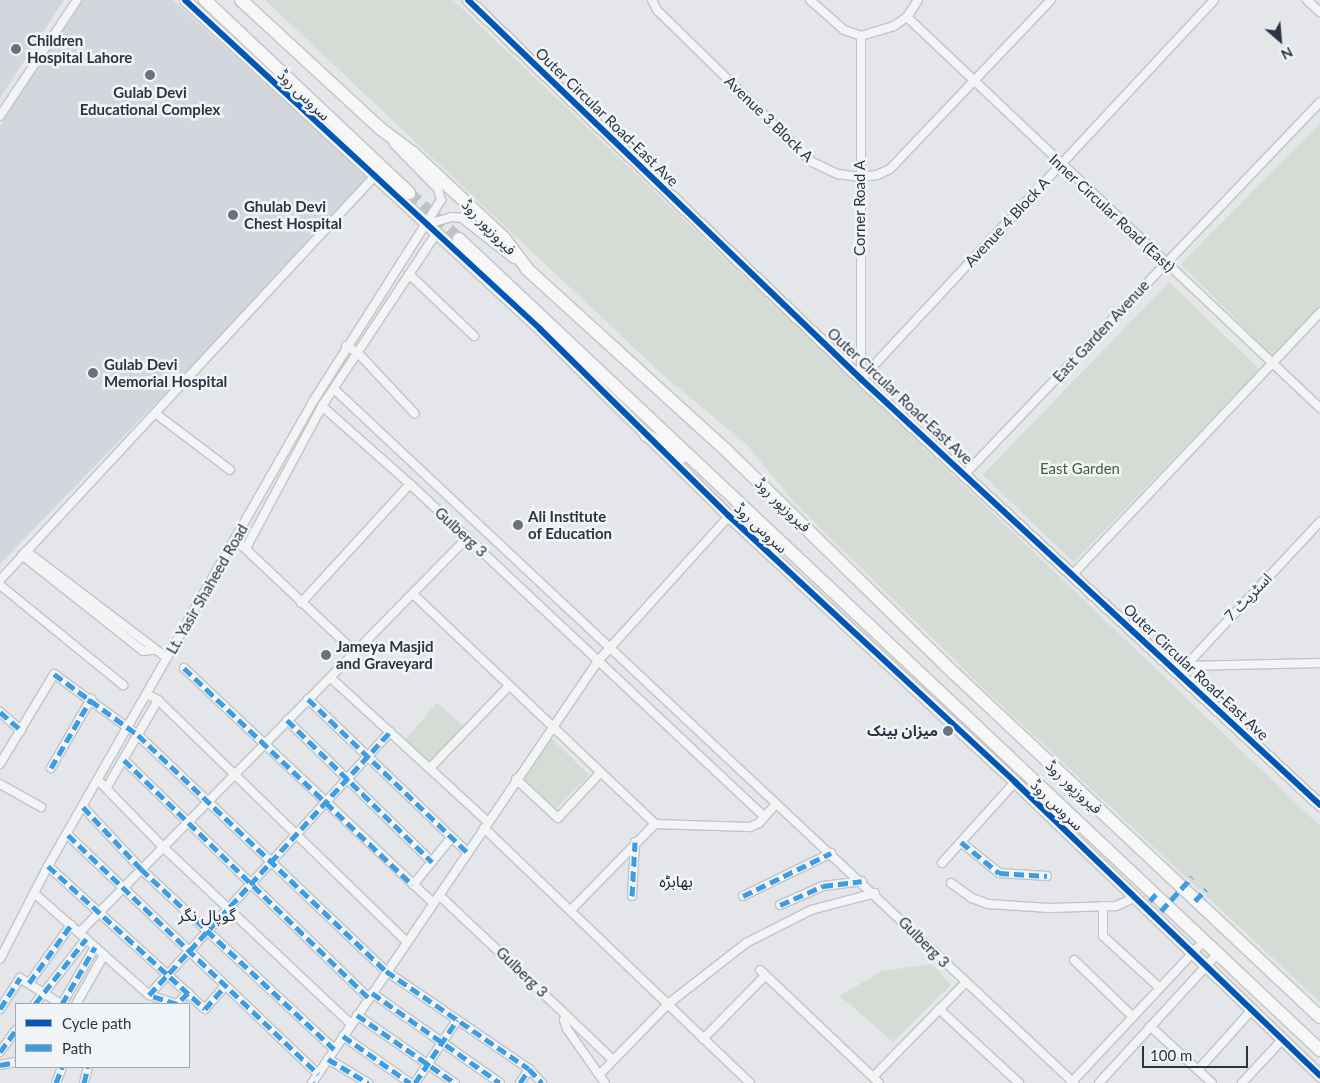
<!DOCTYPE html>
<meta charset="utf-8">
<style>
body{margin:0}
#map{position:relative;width:1320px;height:1083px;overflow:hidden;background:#e4e6e9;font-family:Lato,"Noto Sans Arabic",sans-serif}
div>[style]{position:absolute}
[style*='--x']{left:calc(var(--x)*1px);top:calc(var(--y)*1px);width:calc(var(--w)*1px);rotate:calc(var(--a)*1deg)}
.built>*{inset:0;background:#d3d6dc}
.green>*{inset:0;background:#d5dcd5;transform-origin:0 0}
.primary-tunnel>*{height:12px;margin-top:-6px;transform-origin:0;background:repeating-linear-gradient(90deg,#bfc2c8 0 12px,transparent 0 18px)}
.roads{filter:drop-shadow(1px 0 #c2c4c7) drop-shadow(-1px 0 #c2c4c7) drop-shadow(0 1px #c2c4c7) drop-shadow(0 -1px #c2c4c7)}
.street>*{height:8px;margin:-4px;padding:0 4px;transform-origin:4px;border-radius:4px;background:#f3f4f6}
.secondary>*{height:11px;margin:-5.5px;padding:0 5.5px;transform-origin:5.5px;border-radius:5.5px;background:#f7f7f7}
.primary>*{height:12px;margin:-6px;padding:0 6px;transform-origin:6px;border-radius:6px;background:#f7f7f7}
.quiet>*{height:5px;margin-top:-2.5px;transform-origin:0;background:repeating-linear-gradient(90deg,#3d9de3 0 10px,transparent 0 15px)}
.cycleway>*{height:6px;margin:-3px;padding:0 3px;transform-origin:3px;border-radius:3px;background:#0057b8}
.dots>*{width:14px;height:14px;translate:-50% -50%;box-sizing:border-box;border:2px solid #f2f5f8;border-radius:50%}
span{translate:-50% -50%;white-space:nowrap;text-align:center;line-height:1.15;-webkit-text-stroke:5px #f2f5f8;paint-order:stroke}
.poi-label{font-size:15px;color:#2a3442;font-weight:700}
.left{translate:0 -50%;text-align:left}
.right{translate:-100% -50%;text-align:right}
.street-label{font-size:15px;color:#2a3442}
.park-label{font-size:15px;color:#405e38}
.neighbourhood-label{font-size:16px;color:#1d2533}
.legend{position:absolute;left:15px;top:1003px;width:175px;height:65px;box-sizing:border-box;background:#f2f5f8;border:1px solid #a2a8af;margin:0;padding:6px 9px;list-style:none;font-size:15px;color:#2a3442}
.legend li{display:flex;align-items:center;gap:10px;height:25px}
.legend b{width:25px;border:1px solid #a2a8af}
.north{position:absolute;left:1255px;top:15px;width:50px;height:50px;-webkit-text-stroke:4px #f2f5f8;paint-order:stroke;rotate:153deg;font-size:14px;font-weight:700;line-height:20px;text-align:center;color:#2a3442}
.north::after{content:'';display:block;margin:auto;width:18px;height:22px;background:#2a3442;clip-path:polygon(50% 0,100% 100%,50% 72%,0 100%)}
.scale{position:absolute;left:1142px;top:1046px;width:106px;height:22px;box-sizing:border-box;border:2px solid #2a3442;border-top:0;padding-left:6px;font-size:15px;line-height:18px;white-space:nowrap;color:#2a3442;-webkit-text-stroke:4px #f2f5f8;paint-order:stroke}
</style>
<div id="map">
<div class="built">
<div style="clip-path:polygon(0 0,64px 0,0 98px)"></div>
<div style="clip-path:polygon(79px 0,173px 0,371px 181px,0 564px,0 126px)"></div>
</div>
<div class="green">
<div style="clip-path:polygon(265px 0,453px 0,1018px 537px,1320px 826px,1320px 1002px,986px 691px,794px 502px,747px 445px,664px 376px)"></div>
<div style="clip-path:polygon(1320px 123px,1320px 307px,1274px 358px,1181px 264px)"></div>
<div style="left:1169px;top:282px;width:126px;height:268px;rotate:44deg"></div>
<div style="left:437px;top:703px;width:35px;height:49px;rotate:41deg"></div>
<div style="clip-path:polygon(550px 737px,589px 775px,554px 811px,520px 780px)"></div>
<div style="clip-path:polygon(932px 964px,951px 985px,893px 1042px,840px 996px,882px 971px)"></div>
</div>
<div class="primary-tunnel">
<div style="--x:409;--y:193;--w:68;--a:42.6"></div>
</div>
<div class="roads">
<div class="street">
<div style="--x:652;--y:0;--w:11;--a:63"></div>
<div style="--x:657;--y:10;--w:217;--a:44.4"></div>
<div style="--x:812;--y:162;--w:29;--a:25"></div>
<div style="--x:838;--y:174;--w:22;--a:8"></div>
<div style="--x:860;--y:177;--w:17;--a:-7"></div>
<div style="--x:877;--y:175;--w:14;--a:-25"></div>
<div style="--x:890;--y:169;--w:233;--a:-46.4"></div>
<div style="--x:810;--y:0;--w:45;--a:41.4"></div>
<div style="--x:844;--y:30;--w:18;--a:19"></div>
<div style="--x:861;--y:36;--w:34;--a:-17"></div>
<div style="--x:894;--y:26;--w:16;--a:-35"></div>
<div style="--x:907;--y:17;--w:20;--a:-57"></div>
<div style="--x:1307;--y:0;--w:18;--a:43"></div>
<div style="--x:907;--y:17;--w:569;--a:43.43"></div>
<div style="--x:861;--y:36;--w:343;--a:90"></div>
<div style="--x:0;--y:116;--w:139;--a:-56.4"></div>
<div style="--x:424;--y:225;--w:29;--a:-16"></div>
<div style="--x:452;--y:217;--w:10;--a:6"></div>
<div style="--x:462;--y:218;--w:66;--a:38.3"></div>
<div style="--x:409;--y:274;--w:90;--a:43.6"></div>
<div style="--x:346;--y:346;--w:14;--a:30"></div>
<div style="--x:358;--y:353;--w:83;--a:46.9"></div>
<div style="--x:861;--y:379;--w:518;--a:-47.03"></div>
<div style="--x:334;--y:389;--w:1015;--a:43.16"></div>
<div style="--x:322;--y:406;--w:118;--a:41.6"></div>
<div style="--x:410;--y:484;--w:486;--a:43.2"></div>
<div style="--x:155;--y:413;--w:94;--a:37.2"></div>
<div style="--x:965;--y:474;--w:514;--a:-46.34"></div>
<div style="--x:235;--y:539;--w:166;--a:43.3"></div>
<div style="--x:246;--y:548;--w:161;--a:-61.8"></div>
<div style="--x:322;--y:406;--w:205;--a:-56.5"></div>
<div style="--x:26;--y:551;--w:177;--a:37.2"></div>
<div style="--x:22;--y:555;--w:154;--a:38.4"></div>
<div style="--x:143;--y:651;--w:9;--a:-6"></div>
<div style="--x:1072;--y:575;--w:361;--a:-46.6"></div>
<div style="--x:0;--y:580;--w:548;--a:-47.14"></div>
<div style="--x:0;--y:585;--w:159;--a:39.1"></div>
<div style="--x:413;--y:594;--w:334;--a:43.5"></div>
<div style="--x:655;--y:824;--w:95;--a:1.8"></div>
<div style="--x:750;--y:827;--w:10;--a:-24"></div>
<div style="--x:759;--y:823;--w:25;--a:-48"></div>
<div style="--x:301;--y:603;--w:161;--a:-47.5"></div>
<div style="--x:1187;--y:666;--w:133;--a:-1.3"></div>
<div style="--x:184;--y:668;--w:342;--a:43.3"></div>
<div style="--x:1179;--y:673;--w:207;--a:-47"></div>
<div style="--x:332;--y:679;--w:212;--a:42.5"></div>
<div style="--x:147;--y:694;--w:13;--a:29"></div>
<div style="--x:158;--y:700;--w:346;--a:44.2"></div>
<div style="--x:308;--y:699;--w:222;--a:43.9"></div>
<div style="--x:0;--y:712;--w:28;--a:41"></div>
<div style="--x:287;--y:720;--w:203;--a:44.4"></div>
<div style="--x:124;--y:760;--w:342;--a:44.2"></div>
<div style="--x:0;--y:764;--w:105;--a:-59"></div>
<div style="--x:54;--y:674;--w:104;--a:36"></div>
<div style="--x:138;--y:735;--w:342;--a:43.6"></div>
<div style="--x:386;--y:971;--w:173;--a:34.4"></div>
<div style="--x:529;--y:1069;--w:19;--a:47"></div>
<div style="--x:51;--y:768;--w:80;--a:-59.9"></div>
<div style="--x:430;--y:768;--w:114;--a:-46.1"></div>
<div style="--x:516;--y:779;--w:57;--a:42.9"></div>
<div style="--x:558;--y:818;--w:62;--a:-47"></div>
<div style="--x:98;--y:780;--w:93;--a:45.9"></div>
<div style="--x:163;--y:847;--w:258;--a:43.3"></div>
<div style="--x:0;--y:784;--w:47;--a:29.3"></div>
<div style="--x:107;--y:787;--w:101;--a:-59.6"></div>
<div style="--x:83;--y:807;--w:85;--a:46.9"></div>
<div style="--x:141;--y:869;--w:264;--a:43"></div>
<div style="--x:484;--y:828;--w:368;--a:43.8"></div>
<div style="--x:68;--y:835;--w:346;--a:43.7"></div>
<div style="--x:961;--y:842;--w:49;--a:39.2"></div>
<div style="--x:999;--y:873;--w:48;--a:3.6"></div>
<div style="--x:942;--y:863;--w:109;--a:-48"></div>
<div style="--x:48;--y:866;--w:212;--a:42.3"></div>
<div style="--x:205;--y:1009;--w:29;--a:-49"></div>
<div style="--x:951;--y:883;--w:26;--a:36"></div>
<div style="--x:972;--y:898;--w:17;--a:21"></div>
<div style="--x:988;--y:904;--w:61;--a:3.8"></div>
<div style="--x:1049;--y:908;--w:67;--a:-1.7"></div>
<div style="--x:1116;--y:906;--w:20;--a:-24"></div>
<div style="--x:413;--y:885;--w:60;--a:-51"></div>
<div style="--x:34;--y:893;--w:94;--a:41.5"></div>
<div style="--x:104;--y:955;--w:56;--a:119.7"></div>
<div style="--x:439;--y:895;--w:175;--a:43.4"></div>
<div style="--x:566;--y:1015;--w:5;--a:112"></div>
<div style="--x:564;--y:1020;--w:9;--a:72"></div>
<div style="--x:567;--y:1029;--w:66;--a:54.9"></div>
<div style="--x:632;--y:896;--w:54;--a:-86.8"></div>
<div style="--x:743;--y:896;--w:98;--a:-26"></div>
<div style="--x:780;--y:905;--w:47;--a:-23.8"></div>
<div style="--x:823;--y:886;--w:39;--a:-7"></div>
<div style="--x:1103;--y:906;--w:30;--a:90"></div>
<div style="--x:1103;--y:936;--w:77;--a:42.4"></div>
<div style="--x:571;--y:910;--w:120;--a:-45.7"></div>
<div style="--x:80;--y:932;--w:552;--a:-45.51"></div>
<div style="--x:104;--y:955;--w:60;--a:41.6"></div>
<div style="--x:149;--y:995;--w:29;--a:18"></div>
<div style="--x:177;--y:1004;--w:16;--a:-45"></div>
<div style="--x:0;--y:959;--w:105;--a:-62.7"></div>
<div style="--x:48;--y:866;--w:537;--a:-60.28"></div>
<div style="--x:314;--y:400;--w:237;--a:-57.6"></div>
<div style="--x:441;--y:200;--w:11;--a:-105"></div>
<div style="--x:438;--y:189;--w:63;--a:-134.4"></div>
<div style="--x:1074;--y:960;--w:82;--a:44"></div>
<div style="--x:760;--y:970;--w:164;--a:43.5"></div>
<div style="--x:29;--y:983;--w:72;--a:-54.1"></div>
<div style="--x:372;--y:993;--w:156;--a:35.1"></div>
<div style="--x:149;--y:995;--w:357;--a:-47.5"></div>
<div style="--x:35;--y:1004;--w:83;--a:-51.9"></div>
<div style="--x:62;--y:1004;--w:66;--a:-59.9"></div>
<div style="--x:0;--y:1009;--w:37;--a:-57"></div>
<div style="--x:20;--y:978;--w:49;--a:32.4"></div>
<div style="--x:939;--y:1009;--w:109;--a:42.8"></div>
<div style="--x:357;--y:1015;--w:119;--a:34.8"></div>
<div style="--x:566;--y:1015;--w:65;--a:43.8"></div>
<div style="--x:1150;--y:1026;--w:84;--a:42.6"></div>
<div style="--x:343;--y:1036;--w:82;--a:35"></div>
<div style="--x:703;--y:1039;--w:88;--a:-45.5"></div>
<div style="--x:0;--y:1052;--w:27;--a:-54"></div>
<div style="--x:328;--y:1059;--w:47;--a:31"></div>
<div style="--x:0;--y:1065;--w:16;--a:-11"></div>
<div style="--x:1198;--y:1070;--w:79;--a:-48.1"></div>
<div style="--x:600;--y:1074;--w:98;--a:-45.8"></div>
<div style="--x:668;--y:1004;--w:99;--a:-38"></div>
<div style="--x:746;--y:943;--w:73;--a:-26.9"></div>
<div style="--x:811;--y:910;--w:66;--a:-14.9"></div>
<div style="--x:873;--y:1077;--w:132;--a:-45.6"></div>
<div style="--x:56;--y:1083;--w:17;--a:-69"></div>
<div style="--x:84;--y:1083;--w:16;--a:-76"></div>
<div style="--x:312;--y:1083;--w:510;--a:-55.87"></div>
<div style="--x:598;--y:661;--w:195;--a:-47.9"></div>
<div style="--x:415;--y:1083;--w:76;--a:-56.3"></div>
<div style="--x:520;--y:1083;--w:17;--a:-57"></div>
<div style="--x:1071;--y:1083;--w:195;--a:-46.9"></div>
<div style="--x:1099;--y:1083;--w:175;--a:-47.5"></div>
<div style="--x:1242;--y:1083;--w:59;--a:-47.1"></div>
</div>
<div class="secondary">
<div style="--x:185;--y:0;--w:484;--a:42.8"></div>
<div style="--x:540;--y:329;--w:266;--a:44.7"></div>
<div style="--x:729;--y:516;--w:391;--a:42.9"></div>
<div style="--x:1015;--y:782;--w:423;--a:43.9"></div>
<div style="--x:468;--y:0;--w:546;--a:43.96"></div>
<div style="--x:861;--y:379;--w:626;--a:42.86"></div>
</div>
<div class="primary">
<div style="--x:205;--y:0;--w:281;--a:43.4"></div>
<div style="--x:241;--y:0;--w:190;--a:42.7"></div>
<div style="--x:381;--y:129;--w:39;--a:37"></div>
<div style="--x:412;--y:152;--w:126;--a:43.1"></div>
<div style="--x:504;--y:238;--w:39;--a:53"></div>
<div style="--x:527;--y:269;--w:272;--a:42.3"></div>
<div style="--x:728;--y:452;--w:318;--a:44.4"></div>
<div style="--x:955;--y:674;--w:501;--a:43.22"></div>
<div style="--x:459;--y:239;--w:1183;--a:43.29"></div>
<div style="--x:646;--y:435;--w:43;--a:29.6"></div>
</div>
</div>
<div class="quiet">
<div style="--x:184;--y:668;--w:315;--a:43.5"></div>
<div style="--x:54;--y:674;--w:104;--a:36"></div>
<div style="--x:138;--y:735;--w:342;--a:43.6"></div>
<div style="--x:386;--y:971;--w:173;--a:34.4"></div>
<div style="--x:529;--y:1069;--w:19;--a:47"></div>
<div style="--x:308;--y:699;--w:222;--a:43.9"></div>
<div style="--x:0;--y:712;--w:28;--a:41"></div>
<div style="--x:287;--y:720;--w:203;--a:44.4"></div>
<div style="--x:124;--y:760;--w:342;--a:44.2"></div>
<div style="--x:51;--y:768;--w:80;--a:-59.9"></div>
<div style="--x:83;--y:807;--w:85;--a:46.9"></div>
<div style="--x:141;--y:869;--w:264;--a:43"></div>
<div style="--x:68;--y:835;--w:346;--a:43.7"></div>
<div style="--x:961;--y:842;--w:49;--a:39.2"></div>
<div style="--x:999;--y:873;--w:48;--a:3.6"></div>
<div style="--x:48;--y:866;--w:212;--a:42.3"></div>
<div style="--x:205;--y:1009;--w:29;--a:-49"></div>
<div style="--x:632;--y:896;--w:54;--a:-86.8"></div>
<div style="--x:743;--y:896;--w:98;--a:-26"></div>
<div style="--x:1150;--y:901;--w:9;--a:-49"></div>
<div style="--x:1195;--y:901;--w:16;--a:-47"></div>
<div style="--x:780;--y:905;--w:47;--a:-23.8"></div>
<div style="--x:823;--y:886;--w:39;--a:-7"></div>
<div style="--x:1161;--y:911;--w:46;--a:-47.6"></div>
<div style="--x:29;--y:983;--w:72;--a:-54.1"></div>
<div style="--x:188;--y:993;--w:16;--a:135"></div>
<div style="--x:177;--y:1004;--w:29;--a:-162"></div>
<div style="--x:149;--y:995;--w:357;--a:-47.5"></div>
<div style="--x:372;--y:993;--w:156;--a:35.1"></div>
<div style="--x:35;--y:1004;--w:83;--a:-51.9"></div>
<div style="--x:62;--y:1004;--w:66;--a:-59.9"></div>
<div style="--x:0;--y:1009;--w:37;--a:-57"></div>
<div style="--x:357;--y:1015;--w:119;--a:34.8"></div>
<div style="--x:343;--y:1036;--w:82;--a:35"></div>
<div style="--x:0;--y:1052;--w:27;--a:-54"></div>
<div style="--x:328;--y:1059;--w:47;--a:31"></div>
<div style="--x:0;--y:1065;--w:16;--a:-11"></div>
<div style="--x:313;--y:1082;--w:1;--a:45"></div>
<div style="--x:56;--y:1083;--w:17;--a:-69"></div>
<div style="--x:84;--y:1083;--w:16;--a:-76"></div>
<div style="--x:415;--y:1083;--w:76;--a:-56.3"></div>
<div style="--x:520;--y:1083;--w:17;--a:-57"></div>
</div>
<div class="cycleway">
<div style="--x:185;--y:0;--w:484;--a:42.8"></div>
<div style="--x:540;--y:329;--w:266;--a:44.7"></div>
<div style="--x:729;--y:516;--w:391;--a:42.9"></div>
<div style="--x:1015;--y:782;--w:423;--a:43.9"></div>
<div style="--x:468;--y:0;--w:546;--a:43.96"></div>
<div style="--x:861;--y:379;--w:626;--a:42.86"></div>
</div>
<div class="dots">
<div style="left:16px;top:49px;background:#6b727c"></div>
<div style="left:150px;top:75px;background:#6b727c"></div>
<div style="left:233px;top:215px;background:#6b727c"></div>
<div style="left:93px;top:373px;background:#6b727c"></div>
<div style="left:518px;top:525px;background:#6b727c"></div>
<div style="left:326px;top:655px;background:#6b727c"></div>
<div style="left:948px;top:731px;background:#6b727c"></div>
</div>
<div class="poi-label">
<span class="left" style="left:27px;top:49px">Children<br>Hospital Lahore</span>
<span style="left:150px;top:101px">Gulab Devi<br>Educational Complex</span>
<span class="left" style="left:244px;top:215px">Ghulab Devi<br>Chest Hospital</span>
<span class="left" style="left:104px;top:373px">Gulab Devi<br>Memorial Hospital</span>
<span class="left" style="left:528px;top:525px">Ali Institute<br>of Education</span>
<span class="left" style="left:336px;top:655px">Jameya Masjid<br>and Graveyard</span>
<span class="right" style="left:938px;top:731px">میزان بینک</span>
</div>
<div class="street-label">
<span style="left:304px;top:95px;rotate:44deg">سروس روڈ</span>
<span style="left:607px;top:117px;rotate:44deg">Outer Circular Road-East Ave</span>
<span style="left:769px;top:119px;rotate:44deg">Avenue 3 Block A</span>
<span style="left:860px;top:208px;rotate:-90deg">Corner Road A</span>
<span style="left:1112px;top:213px;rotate:43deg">Inner Circular Road (East)</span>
<span style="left:1007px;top:222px;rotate:-47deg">Avenue 4 Block A</span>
<span style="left:489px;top:227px;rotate:46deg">فیروزپور روڈ</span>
<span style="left:1101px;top:331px;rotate:-47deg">East Garden Avenue</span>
<span style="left:900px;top:396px;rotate:43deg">Outer Circular Road-East Ave</span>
<span style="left:783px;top:505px;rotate:44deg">فیروزپور روڈ</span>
<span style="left:761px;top:528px;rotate:43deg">سروس روڈ</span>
<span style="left:461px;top:532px;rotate:43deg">Gulberg 3</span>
<span style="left:207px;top:589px;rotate:-60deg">Lt. Yasir Shaheed Road</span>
<span style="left:1248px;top:597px;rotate:-46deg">اسٹریٹ 7</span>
<span style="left:1196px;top:672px;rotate:43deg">Outer Circular Road-East Ave</span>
<span style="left:1074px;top:787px;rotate:43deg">فیروزپور روڈ</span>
<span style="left:1057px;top:805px;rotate:44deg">سروس روڈ</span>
<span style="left:924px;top:942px;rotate:45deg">Gulberg 3</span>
<span style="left:522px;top:972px;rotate:44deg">Gulberg 3</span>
</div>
<div class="park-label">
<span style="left:1080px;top:469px">East Garden</span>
</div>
<div class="neighbourhood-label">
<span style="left:676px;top:881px">بھابڑہ</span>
<span style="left:207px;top:915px">گوپال نگر</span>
</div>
<ul class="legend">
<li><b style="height:6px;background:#0057b8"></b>Cycle path</li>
<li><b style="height:6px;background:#3d9de3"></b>Path</li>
</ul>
<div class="north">N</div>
<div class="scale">100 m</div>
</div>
